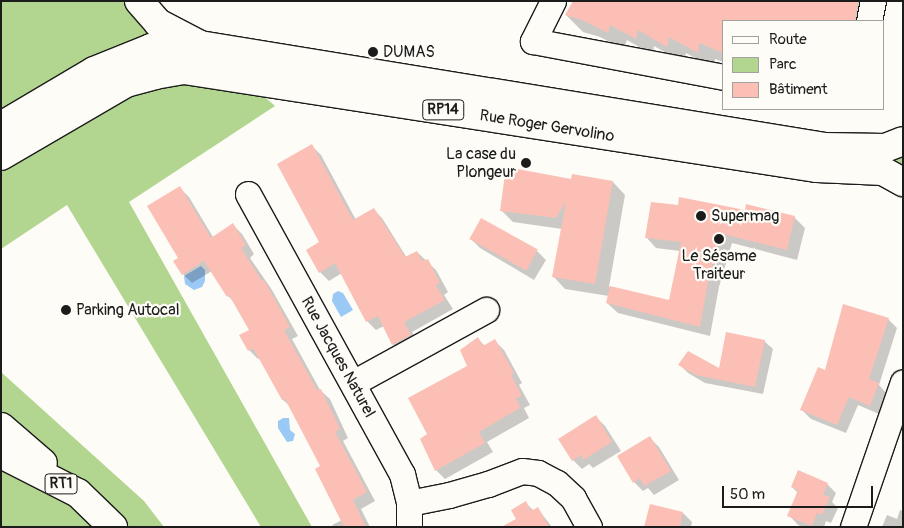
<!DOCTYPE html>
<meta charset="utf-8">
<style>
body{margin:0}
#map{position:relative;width:904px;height:528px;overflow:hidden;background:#fdfcf7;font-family:Pangolin,sans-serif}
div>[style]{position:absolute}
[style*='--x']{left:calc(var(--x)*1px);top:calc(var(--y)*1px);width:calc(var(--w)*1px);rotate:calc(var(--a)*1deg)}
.green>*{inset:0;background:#b2d58f}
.water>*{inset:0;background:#9ac9f5}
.shadow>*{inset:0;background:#0003}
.building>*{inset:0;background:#fbbfb6;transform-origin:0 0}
.roads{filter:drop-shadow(1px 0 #1c1c1c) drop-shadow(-1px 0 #1c1c1c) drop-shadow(0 1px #1c1c1c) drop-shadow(0 -1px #1c1c1c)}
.minor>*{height:25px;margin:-12.5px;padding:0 12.5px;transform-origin:12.5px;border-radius:12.5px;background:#fdfcf7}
.major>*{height:28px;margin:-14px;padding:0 14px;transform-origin:14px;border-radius:14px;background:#fdfcf7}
.dots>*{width:14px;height:14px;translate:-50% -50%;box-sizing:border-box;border:2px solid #fdfcf7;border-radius:50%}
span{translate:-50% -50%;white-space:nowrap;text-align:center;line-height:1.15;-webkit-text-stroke:4.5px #fdfcf7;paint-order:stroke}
.shield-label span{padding:1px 4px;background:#fdfcf7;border:1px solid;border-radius:4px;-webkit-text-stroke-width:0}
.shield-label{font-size:15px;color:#1c1c1c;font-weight:700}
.poi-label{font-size:16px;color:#1c1c1c}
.left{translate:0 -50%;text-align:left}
.right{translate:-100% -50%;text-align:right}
.street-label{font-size:16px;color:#1c1c1c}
.frame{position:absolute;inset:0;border:2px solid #1c1c1c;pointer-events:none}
.legend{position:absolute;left:722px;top:20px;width:162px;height:90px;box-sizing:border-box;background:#fdfcf7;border:1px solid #a3a29f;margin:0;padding:6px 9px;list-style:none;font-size:15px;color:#1c1c1c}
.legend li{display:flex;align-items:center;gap:10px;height:25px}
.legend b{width:25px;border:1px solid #a3a29f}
.scale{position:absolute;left:722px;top:486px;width:151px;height:22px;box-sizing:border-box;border:2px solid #1c1c1c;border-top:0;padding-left:6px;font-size:15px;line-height:18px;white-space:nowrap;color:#1c1c1c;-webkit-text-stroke:4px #fdfcf7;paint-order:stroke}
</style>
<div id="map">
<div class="green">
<div style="clip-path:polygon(1px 1px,139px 1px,200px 45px,824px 147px,903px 141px,903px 182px,246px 80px,275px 106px,129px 202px,312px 527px,261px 527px,67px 205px,1px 249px)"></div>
<div style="clip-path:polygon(1px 372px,144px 501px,164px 527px,1px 527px)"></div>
</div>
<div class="water">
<div style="clip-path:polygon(201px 266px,205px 270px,205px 281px,202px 287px,194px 290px,185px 284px,184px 276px)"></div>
<div style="clip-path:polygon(338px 291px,343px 293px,353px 310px,341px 317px,332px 301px,333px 294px)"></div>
<div style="clip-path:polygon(283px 418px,289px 418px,290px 430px,295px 434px,293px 441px,287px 442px,278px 428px,278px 421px)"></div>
</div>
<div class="shadow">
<div style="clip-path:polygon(574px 1px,878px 1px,874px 21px,723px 21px,723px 62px,715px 59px,714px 68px,686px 53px,684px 63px,654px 46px,653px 55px,627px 40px,624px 49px,600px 37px,583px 32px,566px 15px)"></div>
<div style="clip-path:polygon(312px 146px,321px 155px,356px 220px,373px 209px,382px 218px,407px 258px,417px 252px,436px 270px,448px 292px,444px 295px,453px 309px,412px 332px,419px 344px,402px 353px,393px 344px,384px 326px,376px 330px,367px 321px,342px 273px,329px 281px,320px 272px,320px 243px)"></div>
<div style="clip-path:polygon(572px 180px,613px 182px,625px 195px,609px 287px,670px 302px,680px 251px,656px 248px,646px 237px,746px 211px,794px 217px,805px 228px,797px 260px,732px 243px,719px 287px,710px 336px,618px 313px,607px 303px,609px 296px,565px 289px,553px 276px,562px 229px,513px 222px,501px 210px)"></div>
<div style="clip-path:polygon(180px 188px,189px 197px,213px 237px,233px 225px,242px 234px,254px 254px,250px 258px,272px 290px,298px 336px,292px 339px,320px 390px,330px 399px,348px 438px,343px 441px,375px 501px,361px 509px,370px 527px,334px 527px,332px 525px,342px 520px,322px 466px,291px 407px,283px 400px,260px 358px,258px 359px,249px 350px,251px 330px,236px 304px,228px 296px,212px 271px,192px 283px,183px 274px,180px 259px)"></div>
<div style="clip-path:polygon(471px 239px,537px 251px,546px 260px,534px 280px,480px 248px)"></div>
<div style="clip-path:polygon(888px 319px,897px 328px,879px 385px,887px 394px,879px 414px,858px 405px,846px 433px,811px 419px,802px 410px,826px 371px)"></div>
<div style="clip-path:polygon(478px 339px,485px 346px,495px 341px,504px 350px,522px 383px,519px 385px,530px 405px,524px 408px,529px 418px,487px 442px,493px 452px,445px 479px,436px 470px,429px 434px,469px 366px)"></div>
<div style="clip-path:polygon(764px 341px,773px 349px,763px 394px,705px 383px,688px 373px,680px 365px,720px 370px)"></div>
<div style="clip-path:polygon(596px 417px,605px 426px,621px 451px,593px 468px,589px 464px,582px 469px,573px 460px)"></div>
<div style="clip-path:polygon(650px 438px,659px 447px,679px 480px,654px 495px,648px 488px,643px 491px,634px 482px)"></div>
<div style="clip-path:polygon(827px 484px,836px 493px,832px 502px,838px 508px,831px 523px,826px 521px,824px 527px,803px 527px,798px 525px,789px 515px,798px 493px,792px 487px)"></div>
<div style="clip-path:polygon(526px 503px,534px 511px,538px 509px,552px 527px,521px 527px)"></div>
<div style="clip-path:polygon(900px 510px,903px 511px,903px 527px,882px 527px,887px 515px,897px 519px)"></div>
<div style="clip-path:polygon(683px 513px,692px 522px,691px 527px,645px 527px)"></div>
</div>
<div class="building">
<div style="clip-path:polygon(573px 1px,858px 1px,855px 21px,723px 21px,723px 53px,699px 43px,698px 53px,669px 37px,667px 47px,638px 30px,636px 39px,610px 25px,608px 33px,582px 20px,565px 15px)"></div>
<div style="clip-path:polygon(312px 144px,353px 220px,374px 208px,405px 257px,417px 251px,422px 261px,428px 259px,440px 283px,436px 286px,445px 300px,404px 322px,411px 335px,392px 345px,378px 316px,366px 322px,335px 263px,319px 273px,306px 250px,319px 242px,277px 164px)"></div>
<div style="clip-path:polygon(506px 167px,571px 179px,572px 174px,613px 181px,595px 284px,552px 277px,566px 202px,556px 218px,500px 211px)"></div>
<div style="clip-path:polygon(180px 186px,211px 238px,233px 223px,246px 245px,241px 248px,262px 281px,264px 280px,290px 327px,284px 330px,317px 390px,321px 389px,340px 429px,335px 432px,367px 492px,353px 500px,366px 527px,344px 527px,315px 469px,320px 466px,285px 399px,282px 400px,253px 348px,248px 351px,239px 335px,249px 330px,229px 295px,227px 297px,204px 261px,182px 275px,173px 261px,178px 258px,147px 206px)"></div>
<div style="clip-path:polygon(679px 197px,745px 210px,746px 204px,795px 216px,787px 250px,722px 234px,709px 276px,700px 327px,606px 303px,610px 286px,669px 300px,681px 242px,645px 238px,651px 202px,678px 205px)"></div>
<div style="left:481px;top:218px;width:65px;height:24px;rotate:29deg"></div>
<div style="clip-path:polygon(843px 304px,889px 318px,869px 379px,879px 383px,870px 406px,849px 397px,837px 425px,800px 410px,818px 367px,825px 370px)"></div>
<div style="clip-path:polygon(726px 332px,765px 340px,755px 387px,696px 375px,678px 365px,688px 351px,719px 368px)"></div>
<div style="clip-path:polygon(478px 337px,483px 346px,495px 339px,514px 373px,511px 375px,522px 396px,516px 398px,520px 408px,479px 432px,485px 443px,435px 471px,420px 439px,427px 434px,408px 398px,467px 366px,460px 350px)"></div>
<div style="clip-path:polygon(596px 415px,612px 442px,583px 460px,581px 455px,572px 461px,558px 439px)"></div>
<div style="clip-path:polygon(650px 436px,671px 471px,644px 486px,640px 478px,633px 483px,617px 456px)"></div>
<div style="clip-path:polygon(798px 470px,828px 483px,823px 495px,830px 497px,822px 515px,817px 513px,812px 526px,787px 516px,798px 490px,791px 487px)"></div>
<div style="clip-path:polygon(526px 501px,531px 511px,538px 507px,549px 527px,501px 527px,516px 519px,511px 510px)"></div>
<div style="clip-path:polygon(650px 504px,683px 512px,680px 527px,644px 527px)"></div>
</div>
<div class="roads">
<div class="minor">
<div style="--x:553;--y:1;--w:45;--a:116.6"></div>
<div style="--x:533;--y:41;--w:193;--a:10.7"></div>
<div style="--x:869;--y:21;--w:20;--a:-79"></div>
<div style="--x:248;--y:194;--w:320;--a:61.2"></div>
<div style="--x:402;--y:474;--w:30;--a:76"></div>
<div style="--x:409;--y:503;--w:24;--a:90"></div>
<div style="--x:353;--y:383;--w:152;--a:-28.8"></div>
<div style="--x:409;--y:503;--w:41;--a:-11.3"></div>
<div style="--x:449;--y:495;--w:41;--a:-15.8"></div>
<div style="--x:488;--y:484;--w:36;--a:-21"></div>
<div style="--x:522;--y:471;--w:16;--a:7"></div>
<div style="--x:538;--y:473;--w:21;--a:28"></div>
<div style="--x:557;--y:483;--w:22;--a:43"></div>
<div style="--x:573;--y:498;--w:33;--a:61"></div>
<div style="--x:853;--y:527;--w:153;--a:-71"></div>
</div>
<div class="major">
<div style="--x:139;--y:1;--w:29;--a:49"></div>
<div style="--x:158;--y:23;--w:47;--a:27.6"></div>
<div style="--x:1;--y:126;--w:108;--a:-30.6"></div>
<div style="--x:94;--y:71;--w:61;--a:-22"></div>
<div style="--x:151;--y:48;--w:49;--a:-3.5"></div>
<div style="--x:200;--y:45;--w:632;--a:9.28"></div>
<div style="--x:824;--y:147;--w:61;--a:0.9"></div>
<div style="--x:885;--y:148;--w:19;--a:-21"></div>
<div style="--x:1;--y:156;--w:145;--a:-30.3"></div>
<div style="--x:126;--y:83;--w:30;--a:-15"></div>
<div style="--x:155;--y:75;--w:29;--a:-10"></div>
<div style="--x:184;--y:70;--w:641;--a:8.8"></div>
<div style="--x:817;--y:168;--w:66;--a:2.6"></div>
<div style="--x:883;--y:171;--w:23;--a:29"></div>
<div style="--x:1;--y:427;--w:55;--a:40.6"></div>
<div style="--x:1;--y:454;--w:86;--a:26.9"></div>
<div style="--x:78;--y:493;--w:49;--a:44.2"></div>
</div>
</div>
<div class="dots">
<div style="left:373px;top:52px;background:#1c1c1c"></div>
<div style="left:526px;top:163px;background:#1c1c1c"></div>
<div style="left:701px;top:216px;background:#1c1c1c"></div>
<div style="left:719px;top:239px;background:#1c1c1c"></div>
<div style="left:66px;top:310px;background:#1c1c1c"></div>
</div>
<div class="shield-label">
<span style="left:443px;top:110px">RP14</span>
<span style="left:61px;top:484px">RT1</span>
</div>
<div class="poi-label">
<span class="left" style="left:383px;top:52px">DUMAS</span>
<span class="right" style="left:516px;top:163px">La case du<br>Plongeur</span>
<span class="left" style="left:711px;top:216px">Supermag</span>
<span style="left:719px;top:265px">Le Sésame<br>Traiteur</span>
<span class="left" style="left:76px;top:310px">Parking Autocal</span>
</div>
<div class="street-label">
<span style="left:547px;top:126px;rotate:9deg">Rue Roger Gervolino</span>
<span style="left:338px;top:357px;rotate:61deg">Rue Jacques Naturel</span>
</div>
<div class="frame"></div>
<ul class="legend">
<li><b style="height:6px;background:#fdfcf7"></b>Route</li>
<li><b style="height:14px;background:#b2d58f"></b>Parc</li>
<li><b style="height:14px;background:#fbbfb6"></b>Bâtiment</li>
</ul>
<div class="scale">50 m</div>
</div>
